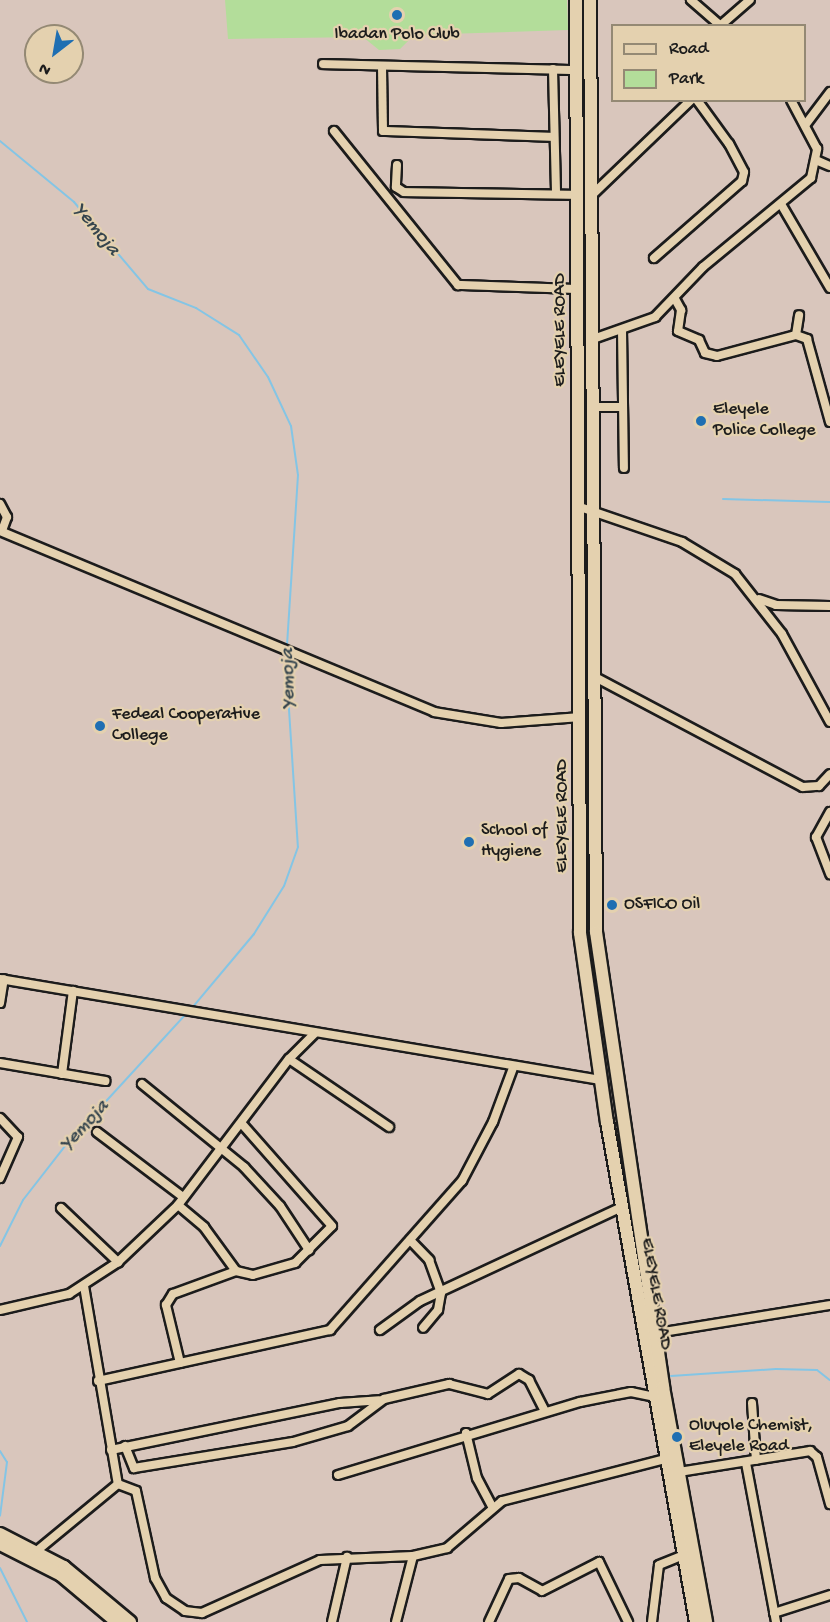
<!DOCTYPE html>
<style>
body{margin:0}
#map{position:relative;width:830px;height:1622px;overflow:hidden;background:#d9c6bc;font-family:"Gochi Hand",sans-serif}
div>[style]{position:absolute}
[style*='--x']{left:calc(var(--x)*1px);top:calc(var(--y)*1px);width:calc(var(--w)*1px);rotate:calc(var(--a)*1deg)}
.green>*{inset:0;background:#b3dd9a}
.stream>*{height:2px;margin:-1px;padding:0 1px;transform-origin:1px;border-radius:1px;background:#84c5e5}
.roads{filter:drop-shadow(2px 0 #1c1c1c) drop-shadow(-2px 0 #1c1c1c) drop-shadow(0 2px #1c1c1c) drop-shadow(0 -2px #1c1c1c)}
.minor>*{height:8px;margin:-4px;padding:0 4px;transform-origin:4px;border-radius:4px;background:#e4d1af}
.primary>*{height:12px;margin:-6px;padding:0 6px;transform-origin:6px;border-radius:6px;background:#e4d1af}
.dots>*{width:16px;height:16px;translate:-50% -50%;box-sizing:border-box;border:3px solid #e4d1af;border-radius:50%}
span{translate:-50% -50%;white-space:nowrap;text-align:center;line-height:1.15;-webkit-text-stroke:4.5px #e4d1af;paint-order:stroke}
.poi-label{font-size:18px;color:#1c1c1c}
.left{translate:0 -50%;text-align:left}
.street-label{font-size:18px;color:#1c1c1c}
.water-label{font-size:20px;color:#36464e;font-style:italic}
.legend{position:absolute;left:611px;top:24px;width:195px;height:78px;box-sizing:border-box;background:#e4d1af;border:2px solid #948974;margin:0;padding:8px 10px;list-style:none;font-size:18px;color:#1c1c1c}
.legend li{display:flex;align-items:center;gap:12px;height:30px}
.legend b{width:30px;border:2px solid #948974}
.north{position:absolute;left:24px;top:24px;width:60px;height:60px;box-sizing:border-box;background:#e4d1af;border:2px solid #948974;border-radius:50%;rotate:211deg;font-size:16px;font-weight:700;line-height:24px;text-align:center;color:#1c1c1c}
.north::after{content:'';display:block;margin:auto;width:21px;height:27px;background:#1f6fb2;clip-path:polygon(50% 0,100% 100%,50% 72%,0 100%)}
</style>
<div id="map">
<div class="green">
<div style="clip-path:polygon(225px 0,567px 0,568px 30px,414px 35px,400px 49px,379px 50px,363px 37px,228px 39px)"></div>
</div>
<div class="stream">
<div style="--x:0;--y:141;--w:96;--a:39.5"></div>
<div style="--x:74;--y:202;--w:114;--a:49.6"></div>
<div style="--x:148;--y:289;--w:52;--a:21.6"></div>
<div style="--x:196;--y:308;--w:51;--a:32.1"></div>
<div style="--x:239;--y:335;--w:51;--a:55.4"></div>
<div style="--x:268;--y:377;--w:54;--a:64.9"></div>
<div style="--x:291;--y:426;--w:49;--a:81.9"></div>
<div style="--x:298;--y:475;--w:188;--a:93.7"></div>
<div style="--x:286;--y:663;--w:184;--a:86.3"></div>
<div style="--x:298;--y:847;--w:41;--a:109.7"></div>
<div style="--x:284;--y:886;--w:57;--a:122"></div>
<div style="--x:254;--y:934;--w:97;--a:130"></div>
<div style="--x:723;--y:499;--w:107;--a:1.6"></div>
<div style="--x:0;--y:1246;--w:51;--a:-63.4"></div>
<div style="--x:23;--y:1200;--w:68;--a:-52.1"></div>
<div style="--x:65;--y:1146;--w:182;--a:-47.5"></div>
<div style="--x:671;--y:1376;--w:105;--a:-3.8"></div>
<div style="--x:776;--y:1369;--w:41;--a:1.4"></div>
<div style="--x:817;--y:1370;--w:16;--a:38"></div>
<div style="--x:0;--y:1451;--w:13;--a:58"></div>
<div style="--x:7;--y:1462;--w:54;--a:97.4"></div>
<div style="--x:0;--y:1568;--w:60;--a:63.4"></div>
</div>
<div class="roads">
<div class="minor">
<div style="--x:691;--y:0;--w:40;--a:41"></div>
<div style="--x:721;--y:25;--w:38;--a:-41"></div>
<div style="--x:323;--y:64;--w:254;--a:1.4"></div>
<div style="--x:382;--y:67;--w:64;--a:89.1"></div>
<div style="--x:383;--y:131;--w:169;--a:2"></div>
<div style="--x:553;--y:69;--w:125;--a:88.6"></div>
<div style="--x:806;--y:124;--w:40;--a:-53"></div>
<div style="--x:334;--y:131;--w:198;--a:51.2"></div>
<div style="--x:458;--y:285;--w:121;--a:1.9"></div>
<div style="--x:818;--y:161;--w:13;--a:23"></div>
<div style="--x:397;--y:165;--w:22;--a:93"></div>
<div style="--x:396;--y:187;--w:9;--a:32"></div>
<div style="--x:404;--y:192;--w:175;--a:1"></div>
<div style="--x:593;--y:194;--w:136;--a:-43.8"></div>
<div style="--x:781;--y:204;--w:97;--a:59.7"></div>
<div style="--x:654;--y:258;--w:117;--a:-41.2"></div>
<div style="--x:742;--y:181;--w:9;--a:-77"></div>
<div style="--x:744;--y:172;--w:32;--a:-118"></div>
<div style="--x:729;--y:144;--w:54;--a:-126"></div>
<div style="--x:675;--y:299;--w:13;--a:61"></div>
<div style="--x:681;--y:310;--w:21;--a:98"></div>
<div style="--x:678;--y:331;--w:23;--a:23"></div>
<div style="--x:699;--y:340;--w:14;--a:65"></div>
<div style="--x:705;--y:353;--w:12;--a:14"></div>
<div style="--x:717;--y:356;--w:82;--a:-14.9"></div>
<div style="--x:796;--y:335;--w:12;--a:20"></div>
<div style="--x:807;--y:339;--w:86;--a:74.5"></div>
<div style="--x:622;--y:330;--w:138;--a:89.2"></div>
<div style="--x:796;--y:335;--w:20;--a:-81"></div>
<div style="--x:593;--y:339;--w:66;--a:-19.5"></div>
<div style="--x:655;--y:317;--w:69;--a:-46.2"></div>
<div style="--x:703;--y:267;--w:140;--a:-39.5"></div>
<div style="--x:811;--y:178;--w:30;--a:-78"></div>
<div style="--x:817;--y:149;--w:55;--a:-118"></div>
<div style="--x:594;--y:407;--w:29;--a:0"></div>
<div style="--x:0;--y:504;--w:15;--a:62"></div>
<div style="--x:7;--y:517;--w:15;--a:110"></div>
<div style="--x:580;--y:507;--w:108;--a:18.9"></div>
<div style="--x:682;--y:542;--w:62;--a:31.1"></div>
<div style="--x:735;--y:574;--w:76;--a:51.9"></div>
<div style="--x:782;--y:634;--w:100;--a:61.4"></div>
<div style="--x:0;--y:531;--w:470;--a:22.6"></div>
<div style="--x:434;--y:712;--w:68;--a:9.3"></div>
<div style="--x:501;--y:723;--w:80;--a:-4.3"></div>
<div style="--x:759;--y:599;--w:18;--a:19"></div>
<div style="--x:776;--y:605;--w:54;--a:1.1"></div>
<div style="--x:595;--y:677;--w:235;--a:27.9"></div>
<div style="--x:803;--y:787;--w:16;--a:-4"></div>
<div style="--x:819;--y:786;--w:16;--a:-47"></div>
<div style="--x:830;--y:812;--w:29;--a:119"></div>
<div style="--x:816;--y:837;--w:40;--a:69"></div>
<div style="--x:0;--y:979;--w:609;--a:9.54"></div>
<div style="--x:0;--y:1003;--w:24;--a:-81"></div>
<div style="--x:289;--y:1059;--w:121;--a:34.2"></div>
<div style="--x:0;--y:1063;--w:107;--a:9.7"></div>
<div style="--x:62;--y:1074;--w:84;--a:-82.5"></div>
<div style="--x:142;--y:1084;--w:132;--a:39.1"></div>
<div style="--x:244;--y:1167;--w:53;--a:47.3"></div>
<div style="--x:280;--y:1206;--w:53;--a:56.6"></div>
<div style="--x:0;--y:1118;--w:26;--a:47"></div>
<div style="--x:18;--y:1137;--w:45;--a:113.7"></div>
<div style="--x:97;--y:1132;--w:108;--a:37.1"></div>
<div style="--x:178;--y:1205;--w:34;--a:40"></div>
<div style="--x:204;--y:1227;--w:54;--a:54"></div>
<div style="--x:61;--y:1208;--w:79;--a:43.5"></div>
<div style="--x:410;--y:1240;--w:28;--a:46"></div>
<div style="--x:429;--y:1260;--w:35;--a:70"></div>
<div style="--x:441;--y:1293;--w:17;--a:100"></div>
<div style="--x:438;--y:1310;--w:23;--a:130"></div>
<div style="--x:84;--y:1286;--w:201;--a:80.3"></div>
<div style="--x:118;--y:1484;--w:19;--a:21"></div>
<div style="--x:136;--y:1491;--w:89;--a:77.7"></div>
<div style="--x:155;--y:1578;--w:23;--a:61"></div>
<div style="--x:166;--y:1598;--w:23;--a:34"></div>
<div style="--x:185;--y:1611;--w:17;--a:7"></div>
<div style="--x:202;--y:1613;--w:129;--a:-24.2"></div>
<div style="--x:320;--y:1560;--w:93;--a:-2.5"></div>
<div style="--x:413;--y:1556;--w:35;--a:-13"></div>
<div style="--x:447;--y:1548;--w:72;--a:-40.5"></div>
<div style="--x:502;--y:1501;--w:169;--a:-14.4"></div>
<div style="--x:0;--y:1310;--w:71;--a:-13.1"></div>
<div style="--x:69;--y:1294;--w:59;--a:-33.1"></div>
<div style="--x:118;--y:1262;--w:83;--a:-43.5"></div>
<div style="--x:178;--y:1205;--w:183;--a:-52.8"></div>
<div style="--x:289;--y:1059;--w:37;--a:-45"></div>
<div style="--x:380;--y:1330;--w:49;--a:-35.9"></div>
<div style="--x:420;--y:1301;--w:223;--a:-25"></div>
<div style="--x:651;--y:1334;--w:181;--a:-9.2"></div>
<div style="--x:180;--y:1363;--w:60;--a:-103.6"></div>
<div style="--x:166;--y:1305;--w:13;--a:-58"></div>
<div style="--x:173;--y:1294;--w:67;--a:-20.1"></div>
<div style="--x:236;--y:1271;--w:17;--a:13"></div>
<div style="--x:253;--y:1275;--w:44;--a:-15.9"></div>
<div style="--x:295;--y:1263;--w:52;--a:-45"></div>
<div style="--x:332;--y:1226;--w:136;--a:-131.4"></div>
<div style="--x:98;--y:1381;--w:238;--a:-12.4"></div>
<div style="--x:330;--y:1330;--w:199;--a:-48.5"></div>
<div style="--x:462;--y:1181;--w:67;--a:-62.3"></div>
<div style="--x:493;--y:1122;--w:58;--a:-69.7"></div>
<div style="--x:752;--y:1403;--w:57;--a:86"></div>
<div style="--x:466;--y:1433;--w:46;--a:76.3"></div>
<div style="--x:477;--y:1478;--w:32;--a:62"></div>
<div style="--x:125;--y:1446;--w:24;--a:68"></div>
<div style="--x:134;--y:1468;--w:161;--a:-9.3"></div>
<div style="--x:293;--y:1442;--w:57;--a:-16.2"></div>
<div style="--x:348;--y:1426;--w:45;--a:-36.9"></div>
<div style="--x:384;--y:1399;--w:67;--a:-13"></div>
<div style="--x:449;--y:1384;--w:40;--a:14.4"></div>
<div style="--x:488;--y:1394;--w:37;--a:-33"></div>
<div style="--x:519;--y:1374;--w:12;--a:31"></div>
<div style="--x:529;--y:1380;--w:35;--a:63"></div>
<div style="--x:111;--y:1450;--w:234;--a:-11.6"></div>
<div style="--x:340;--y:1403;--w:39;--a:-4"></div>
<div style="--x:746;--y:1463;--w:162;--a:79.3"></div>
<div style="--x:679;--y:1472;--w:133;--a:-9.1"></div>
<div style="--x:810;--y:1451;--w:9;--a:41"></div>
<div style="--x:817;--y:1457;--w:49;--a:74.5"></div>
<div style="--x:338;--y:1475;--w:253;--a:-16.8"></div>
<div style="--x:580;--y:1402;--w:52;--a:-11.1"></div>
<div style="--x:631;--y:1392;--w:25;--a:12"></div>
<div style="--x:33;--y:1554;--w:110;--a:-39.5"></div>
<div style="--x:774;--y:1613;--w:59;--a:-17.8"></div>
<div style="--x:332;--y:1622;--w:67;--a:-77"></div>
<div style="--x:396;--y:1622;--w:68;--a:-75.6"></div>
<div style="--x:489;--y:1622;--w:47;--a:-65.1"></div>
<div style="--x:509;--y:1579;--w:10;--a:-6"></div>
<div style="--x:519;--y:1578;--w:26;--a:29"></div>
<div style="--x:542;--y:1591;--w:64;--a:-27"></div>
<div style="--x:599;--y:1562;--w:67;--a:64.2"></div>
<div style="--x:652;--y:1622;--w:57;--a:-83"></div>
<div style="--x:659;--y:1565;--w:27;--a:-22"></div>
</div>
<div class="primary">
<div style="--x:576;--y:0;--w:933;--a:89.75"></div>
<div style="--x:580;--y:933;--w:191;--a:81.9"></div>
<div style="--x:607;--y:1122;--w:508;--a:79.91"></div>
<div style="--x:590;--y:0;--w:932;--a:89.63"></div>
<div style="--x:596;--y:932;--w:460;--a:81.6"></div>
<div style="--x:663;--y:1387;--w:239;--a:79.6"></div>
<div style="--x:0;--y:1534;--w:72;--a:27.3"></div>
<div style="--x:64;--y:1567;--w:86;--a:39.8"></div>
<div style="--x:0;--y:1544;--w:68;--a:26.9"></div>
<div style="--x:61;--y:1575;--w:73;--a:40"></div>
</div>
</div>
<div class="dots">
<div style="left:397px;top:15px;background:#1f6fb2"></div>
<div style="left:701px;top:421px;background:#1f6fb2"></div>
<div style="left:100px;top:726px;background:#1f6fb2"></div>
<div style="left:469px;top:842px;background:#1f6fb2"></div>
<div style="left:612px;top:905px;background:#1f6fb2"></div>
<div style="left:677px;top:1437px;background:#1f6fb2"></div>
</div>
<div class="poi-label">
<span style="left:397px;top:35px">Ibadan Polo Club</span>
<span class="left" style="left:713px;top:421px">Eleyele<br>Police College</span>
<span class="left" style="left:112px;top:726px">Fedeal Cooperative<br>College</span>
<span class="left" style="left:481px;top:842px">School of<br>Hygiene</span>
<span class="left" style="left:624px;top:905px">OSFICO Oil</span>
<span class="left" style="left:689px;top:1437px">Oluyole Chemist,<br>Eleyele Road</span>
</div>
<div class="street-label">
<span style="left:561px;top:330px;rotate:-90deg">ELEYELE ROAD</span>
<span style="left:563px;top:816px;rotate:-90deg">ELEYELE ROAD</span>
<span style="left:655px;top:1294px;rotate:80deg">ELEYELE ROAD</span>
</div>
<div class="water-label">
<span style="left:96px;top:230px;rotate:51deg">Yemoja</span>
<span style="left:289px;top:679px;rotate:-91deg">Yemoja</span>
<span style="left:85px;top:1126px;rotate:-47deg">Yemoja</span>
</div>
<ul class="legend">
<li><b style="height:8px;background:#e4d1af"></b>Road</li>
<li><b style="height:16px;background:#b3dd9a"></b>Park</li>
</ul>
<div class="north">N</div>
</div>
